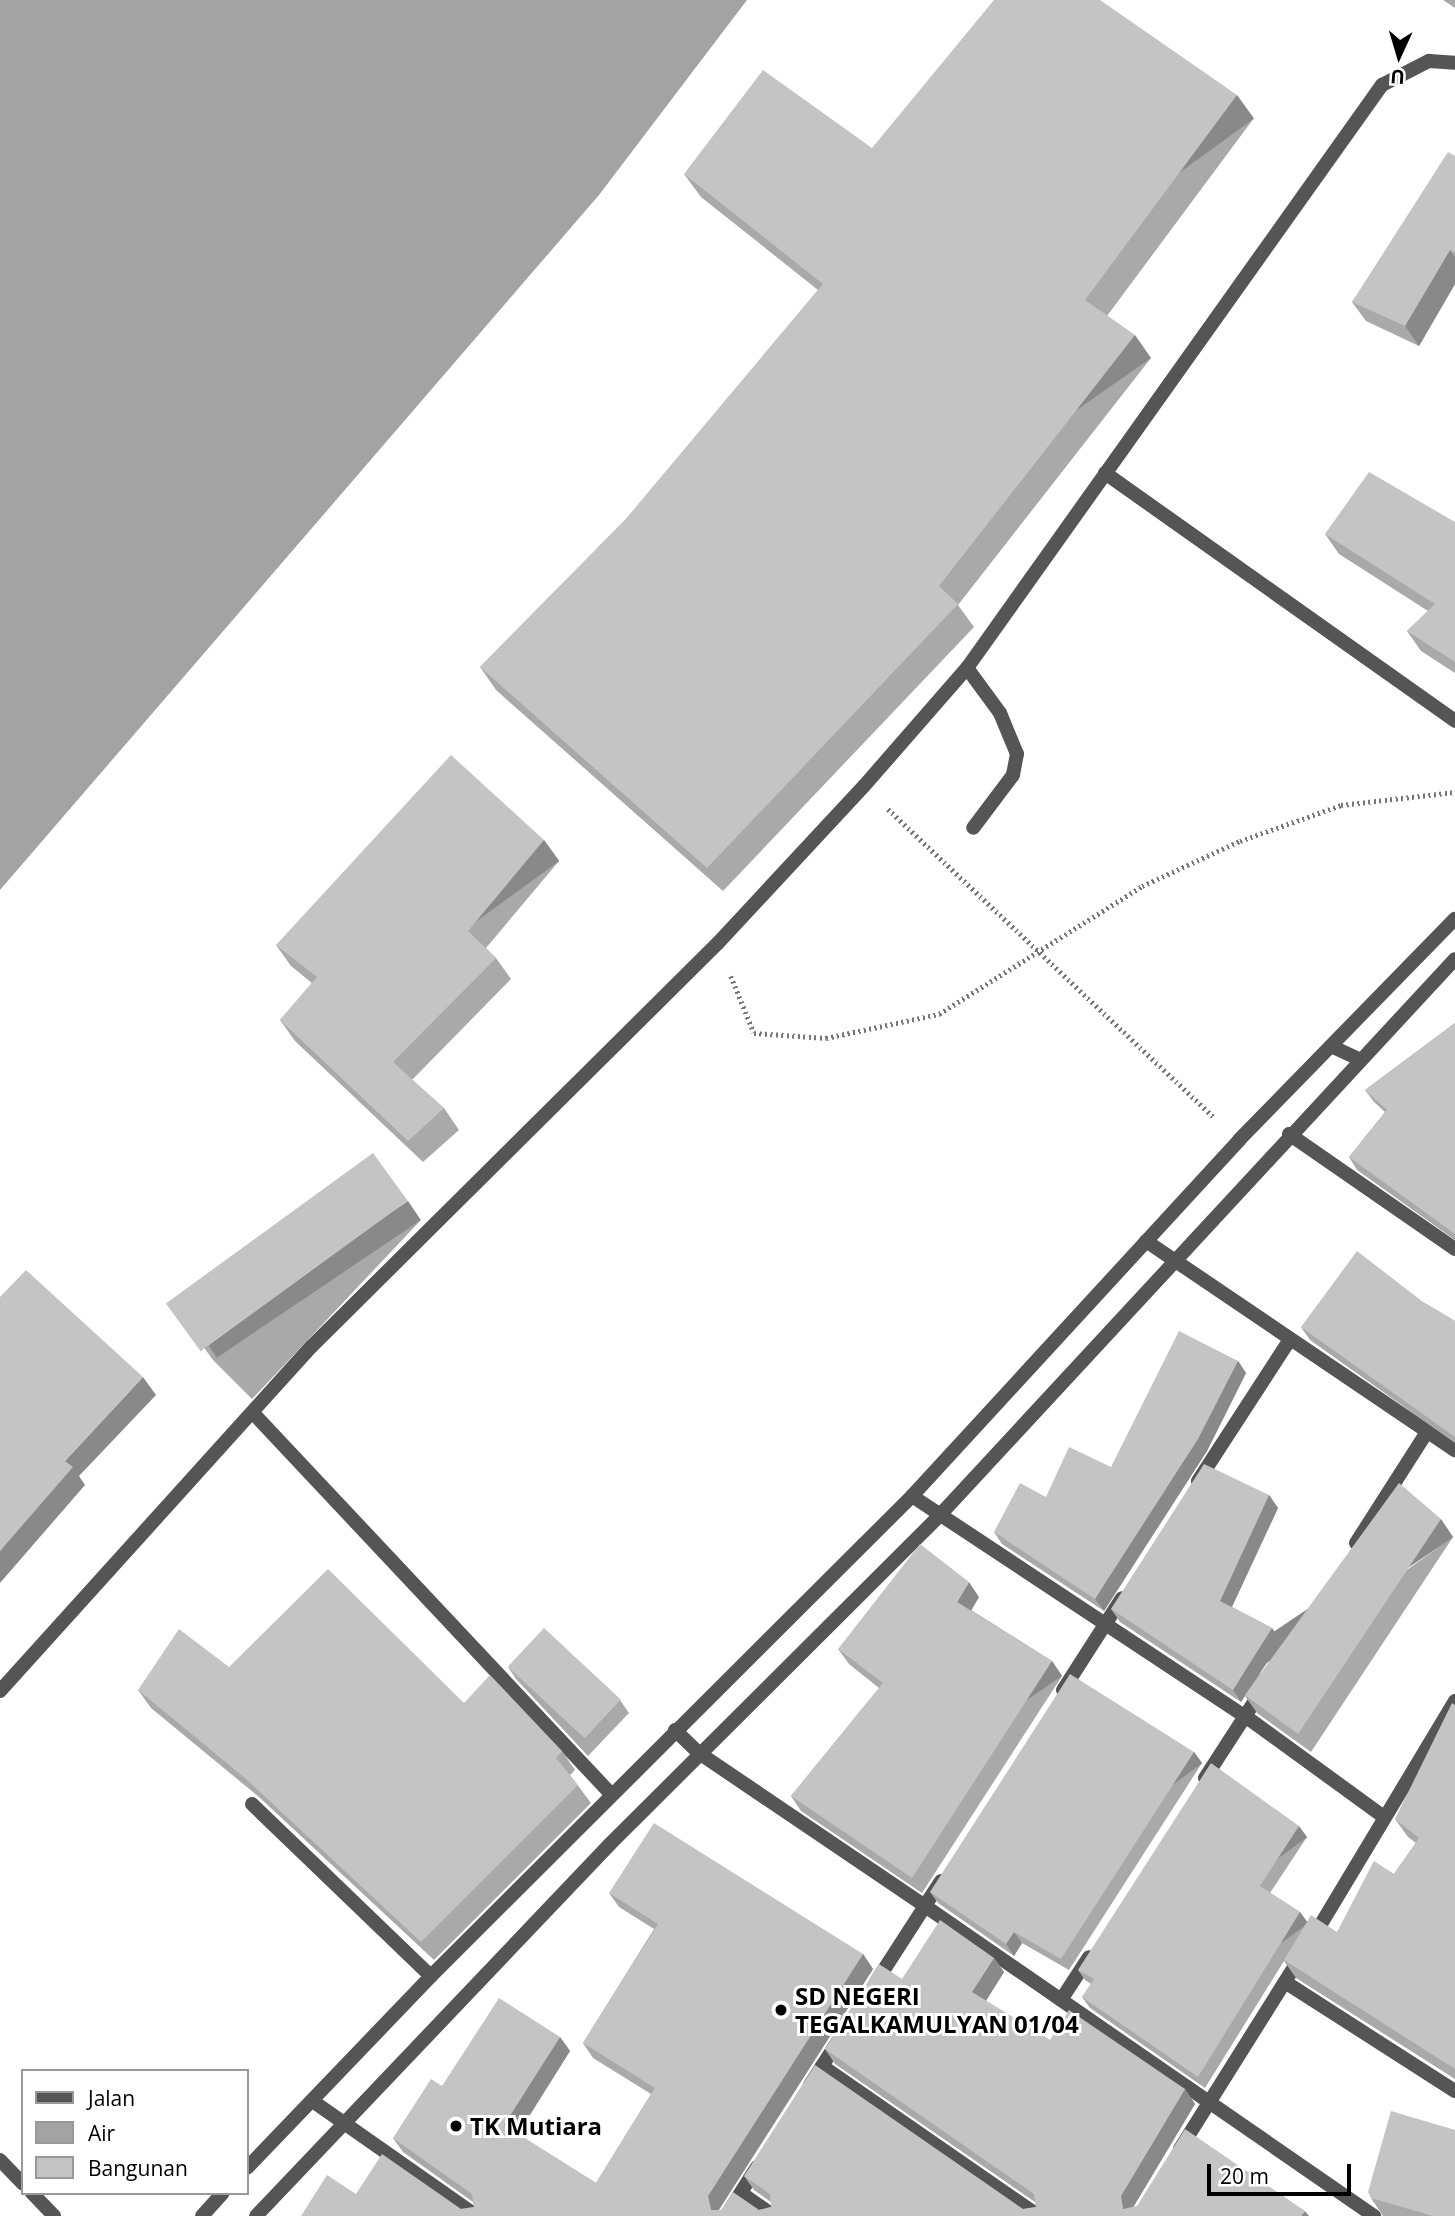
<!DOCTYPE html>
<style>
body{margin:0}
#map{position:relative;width:1455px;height:2216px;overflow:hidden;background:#fff;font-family:"Open Sans",sans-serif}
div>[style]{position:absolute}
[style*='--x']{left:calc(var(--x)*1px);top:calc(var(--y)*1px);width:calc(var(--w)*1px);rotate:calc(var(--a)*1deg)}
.water>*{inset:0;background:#a3a3a3}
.path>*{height:4.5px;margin-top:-2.25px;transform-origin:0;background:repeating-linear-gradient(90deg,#777 0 2px,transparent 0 5.5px)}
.service>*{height:14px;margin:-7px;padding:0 7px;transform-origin:7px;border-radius:7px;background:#555}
.minor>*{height:14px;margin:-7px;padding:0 7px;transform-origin:7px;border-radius:7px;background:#555}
.wall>*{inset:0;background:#a9a9a9}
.shaded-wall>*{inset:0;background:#898989;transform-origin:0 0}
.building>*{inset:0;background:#c4c4c4;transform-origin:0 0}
.dots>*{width:19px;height:19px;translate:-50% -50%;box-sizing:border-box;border:4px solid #fff;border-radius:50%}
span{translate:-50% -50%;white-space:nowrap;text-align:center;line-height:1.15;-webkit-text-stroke:6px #fff;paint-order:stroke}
.poi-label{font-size:24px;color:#000;font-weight:700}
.left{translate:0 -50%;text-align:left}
.legend{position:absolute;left:21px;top:2069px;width:228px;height:126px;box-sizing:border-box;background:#fff;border:2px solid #999;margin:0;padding:9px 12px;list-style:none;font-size:21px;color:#000}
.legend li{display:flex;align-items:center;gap:14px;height:35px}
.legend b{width:35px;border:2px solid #999}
.north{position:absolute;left:1364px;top:21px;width:70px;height:70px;-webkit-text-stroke:5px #fff;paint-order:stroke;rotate:184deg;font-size:19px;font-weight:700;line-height:28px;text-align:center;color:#000}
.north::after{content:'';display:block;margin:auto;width:24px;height:32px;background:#000;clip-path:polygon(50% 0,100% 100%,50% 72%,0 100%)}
.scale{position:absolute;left:1207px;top:2164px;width:144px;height:32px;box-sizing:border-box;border:4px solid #000;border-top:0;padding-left:9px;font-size:21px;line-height:24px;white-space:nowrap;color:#000;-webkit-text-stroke:5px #fff;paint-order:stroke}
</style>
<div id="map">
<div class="water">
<div style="clip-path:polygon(0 0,747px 0,599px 195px,0 890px)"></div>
</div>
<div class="path">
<div style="--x:888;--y:809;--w:450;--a:43.4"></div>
<div style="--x:731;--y:976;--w:61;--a:68"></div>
<div style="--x:754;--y:1033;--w:72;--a:4"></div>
<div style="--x:826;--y:1038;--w:116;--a:-12"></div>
<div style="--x:939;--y:1014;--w:240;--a:-32.2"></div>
<div style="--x:1142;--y:886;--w:108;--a:-24.7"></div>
<div style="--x:1240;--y:841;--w:107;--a:-19.6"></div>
<div style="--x:1341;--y:805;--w:115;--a:-6.5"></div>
</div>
<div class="service">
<div style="--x:1105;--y:473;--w:429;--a:35.3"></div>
<div style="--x:967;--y:668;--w:56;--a:53.7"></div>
<div style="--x:1000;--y:713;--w:44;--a:67.5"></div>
<div style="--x:1017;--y:754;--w:21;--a:101"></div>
<div style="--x:1013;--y:775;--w:66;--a:127"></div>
<div style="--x:252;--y:1804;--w:248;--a:43.9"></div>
</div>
<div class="minor">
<div style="--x:1333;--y:1047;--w:29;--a:25"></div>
<div style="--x:1289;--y:1134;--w:202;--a:34.7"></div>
<div style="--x:1146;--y:1241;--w:373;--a:34.1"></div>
<div style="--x:254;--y:1414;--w:521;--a:46.79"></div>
<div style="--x:1198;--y:1481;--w:167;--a:-57"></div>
<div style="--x:912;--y:1496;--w:399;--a:33.5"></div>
<div style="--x:1245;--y:1716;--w:172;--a:36"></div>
<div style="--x:1356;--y:1543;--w:132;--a:-57.4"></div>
<div style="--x:1063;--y:1690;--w:109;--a:-57.3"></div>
<div style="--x:0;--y:1691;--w:465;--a:-47.9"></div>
<div style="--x:312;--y:1346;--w:572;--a:-44.79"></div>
<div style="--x:718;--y:943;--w:214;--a:-47.1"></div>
<div style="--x:864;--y:786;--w:157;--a:-48.9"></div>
<div style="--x:967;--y:668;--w:716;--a:-54.56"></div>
<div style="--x:1382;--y:85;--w:53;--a:-27.1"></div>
<div style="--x:1429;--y:61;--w:26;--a:4"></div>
<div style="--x:675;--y:1730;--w:33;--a:44"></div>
<div style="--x:699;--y:1753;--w:273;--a:34.1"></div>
<div style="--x:925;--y:1906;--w:90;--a:122.8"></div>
<div style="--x:1205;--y:1778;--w:105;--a:-57.1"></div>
<div style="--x:941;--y:1881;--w:30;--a:123"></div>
<div style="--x:925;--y:1906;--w:546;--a:34.62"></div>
<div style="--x:1312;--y:1939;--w:278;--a:-59"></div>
<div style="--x:1285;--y:1982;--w:202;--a:32.7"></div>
<div style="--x:1061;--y:2000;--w:51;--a:-56.9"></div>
<div style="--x:822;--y:2066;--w:264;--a:34.7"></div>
<div style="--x:810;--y:2085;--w:52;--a:-57.5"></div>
<div style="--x:314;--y:2102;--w:199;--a:35"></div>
<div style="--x:1180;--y:2149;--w:228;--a:-57.9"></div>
<div style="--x:0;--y:2160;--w:33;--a:46"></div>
<div style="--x:247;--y:2168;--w:266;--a:-46.2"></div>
<div style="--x:431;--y:1976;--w:680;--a:-44.94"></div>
<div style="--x:912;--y:1496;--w:483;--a:-47.4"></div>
<div style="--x:1239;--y:1140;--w:309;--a:-45.7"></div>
<div style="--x:32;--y:2193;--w:32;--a:46"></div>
<div style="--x:741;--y:2193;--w:40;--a:34.9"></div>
<div style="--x:202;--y:2216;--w:31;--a:-48"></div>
<div style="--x:256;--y:2216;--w:512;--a:-46.42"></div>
<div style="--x:609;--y:1845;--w:466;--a:-44.9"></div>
<div style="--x:939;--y:1516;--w:759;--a:-47.19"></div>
<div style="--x:726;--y:2216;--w:58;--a:-57.7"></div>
</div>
<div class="wall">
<div style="clip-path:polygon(1443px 0,1455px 0,1455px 8px)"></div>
<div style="clip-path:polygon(1254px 118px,1107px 316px,1151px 358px,958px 605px,974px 627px,723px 891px,496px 690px,480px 667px,626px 519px,818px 290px,701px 197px,684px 174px,872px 148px)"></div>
<div style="clip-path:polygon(1455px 156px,1455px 284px,1419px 346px,1366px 321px,1352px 302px)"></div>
<div style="clip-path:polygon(1455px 522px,1455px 673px,1421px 651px,1407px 631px,1428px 611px,1339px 554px,1325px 534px)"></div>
<div style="clip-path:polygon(544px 840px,559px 861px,486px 948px,496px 958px,511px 979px,412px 1080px,444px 1108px,459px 1130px,423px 1162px,295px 1041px,280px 1020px,312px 983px,291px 966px,276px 945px)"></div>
<div style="clip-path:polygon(1455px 1023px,1455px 1240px,1357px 1170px,1349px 1157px,1385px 1112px,1374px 1102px,1365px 1090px)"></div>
<div style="clip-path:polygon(421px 1220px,252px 1399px,213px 1360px,200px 1342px)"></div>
<div style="clip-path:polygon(1423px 1302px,1455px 1321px,1455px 1443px,1310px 1340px,1301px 1327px)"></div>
<div style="clip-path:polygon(1238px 1361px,1246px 1373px,1207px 1451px,1104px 1611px,1002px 1544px,994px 1532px,1046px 1497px,1111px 1467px)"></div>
<div style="clip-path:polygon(1269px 1495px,1278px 1508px,1232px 1607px,1272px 1628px,1281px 1641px,1259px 1675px,1453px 1537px,1311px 1752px,1257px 1713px,1245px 1696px,1241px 1702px,1120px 1622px,1111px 1609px)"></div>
<div style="clip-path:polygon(979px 1597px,971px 1610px,1052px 1661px,1062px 1676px,922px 1893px,801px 1811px,791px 1796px,879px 1688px,849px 1664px,838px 1649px)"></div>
<div style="clip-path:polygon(229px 1667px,464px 1703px,562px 1751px,575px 1770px,570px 1775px,591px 1803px,434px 1960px,259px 1797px,151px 1708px,138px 1690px)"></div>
<div style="clip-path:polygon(508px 1667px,620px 1700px,629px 1713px,588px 1756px,516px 1679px)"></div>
<div style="clip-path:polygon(1455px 1705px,1455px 2079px,1296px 1978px,1284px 1961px,1205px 2088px,1090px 2008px,1082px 1997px,1091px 1984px,1085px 1980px,1078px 1970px,1307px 1837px,1270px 1893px,1300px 1912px,1307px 1922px,1337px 1932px,1394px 1874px,1416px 1843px,1408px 1837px,1395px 1819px)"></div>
<div style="clip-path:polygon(1194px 1752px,1202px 1763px,1069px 1970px,1022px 1943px,1014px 1956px,938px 1903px,930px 1892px)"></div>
<div style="clip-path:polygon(609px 1893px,863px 1954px,873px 1969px,719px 2210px,759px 2210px,771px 2207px,771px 2202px,754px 2190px,744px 2176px,1023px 2209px,1036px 2207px,1035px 2202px,835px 2064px,825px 2049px,902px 1979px,994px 1958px,1004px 1972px,986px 2001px,1050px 2040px,1185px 2089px,1195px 2104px,1133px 2207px,1309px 2216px,301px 2216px,356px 2194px,461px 2209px,474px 2207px,473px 2202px,403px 2152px,393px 2138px,442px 2086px,560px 2037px,570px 2051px,518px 2134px,596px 2183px,651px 2094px,593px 2058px,583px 2043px,654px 1929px,619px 1907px)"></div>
<div style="clip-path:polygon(1371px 2198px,1455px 2216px,1383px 2216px)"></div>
</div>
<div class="shaded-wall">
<div style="left:1237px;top:95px;width:29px;height:255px;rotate:54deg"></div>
<div style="clip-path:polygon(1450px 250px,1455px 257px,1455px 284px,1419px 346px,1405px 326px)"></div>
<div style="left:1135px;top:335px;width:28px;height:318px;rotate:55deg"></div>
<div style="left:544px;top:840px;width:26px;height:119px;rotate:54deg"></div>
<div style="left:408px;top:1201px;width:23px;height:246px;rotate:56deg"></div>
<div style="clip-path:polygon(1238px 1361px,1246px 1373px,1207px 1451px,1104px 1611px,1095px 1599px)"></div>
<div style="clip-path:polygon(143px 1377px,156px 1395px,79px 1476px,85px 1485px,0 1583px,0 1551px,65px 1461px)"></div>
<div style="clip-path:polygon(1269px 1495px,1278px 1508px,1229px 1613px,1220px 1601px)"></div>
<div style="left:1441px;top:1519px;width:22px;height:258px;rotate:56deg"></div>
<div style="clip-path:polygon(969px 1582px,979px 1597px,968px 1616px,957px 1602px)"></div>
<div style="clip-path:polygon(1272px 1628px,1281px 1641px,1241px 1702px,1233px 1690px)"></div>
<div style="left:1052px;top:1661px;width:18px;height:258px;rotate:56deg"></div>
<div style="left:1194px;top:1752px;width:14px;height:246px;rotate:54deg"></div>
<div style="left:1299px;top:1826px;width:14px;height:72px;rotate:54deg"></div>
<div style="left:1300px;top:1912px;width:14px;height:194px;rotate:54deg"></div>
<div style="clip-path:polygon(1014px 1932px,1022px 1943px,1014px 1956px,1006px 1944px)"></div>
<div style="clip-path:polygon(863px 1954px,873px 1969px,718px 2211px,711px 2210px,708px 2196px)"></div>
<div style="clip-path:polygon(994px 1958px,1004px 1972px,982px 2007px,972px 1992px)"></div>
<div style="clip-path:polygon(560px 2037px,570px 2051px,514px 2140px,504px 2125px)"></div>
<div style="clip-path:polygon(1185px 2089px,1195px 2104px,1131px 2211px,1123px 2209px,1121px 2196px)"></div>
<div style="clip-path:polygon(1305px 2211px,1309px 2216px,1301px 2216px)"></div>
</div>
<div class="building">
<div style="clip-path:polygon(994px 0,1100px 0,1237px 95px,1085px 300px,1135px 335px,939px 586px,958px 604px,707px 868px,480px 667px,626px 519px,823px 284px,684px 174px,763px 70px,872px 148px)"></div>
<div style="clip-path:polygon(1448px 152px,1455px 156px,1455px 253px,1450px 250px,1405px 326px,1352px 302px)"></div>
<div style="clip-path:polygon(1369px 472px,1455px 522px,1455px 662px,1407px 631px,1435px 604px,1325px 534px)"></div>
<div style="clip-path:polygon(451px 755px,544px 840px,468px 931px,496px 958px,393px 1062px,444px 1108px,408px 1141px,280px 1020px,317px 977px,276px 945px)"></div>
<div style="clip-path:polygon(1455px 1023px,1455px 1234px,1349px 1157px,1387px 1110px,1365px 1090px)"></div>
<div style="left:373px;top:1153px;width:59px;height:256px;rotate:54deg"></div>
<div style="clip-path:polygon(1357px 1251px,1423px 1302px,1455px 1321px,1455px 1437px,1301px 1327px)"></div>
<div style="clip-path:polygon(26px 1270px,143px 1377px,65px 1461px,73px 1467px,0 1551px,0 1297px)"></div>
<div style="clip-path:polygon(1179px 1331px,1238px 1361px,1198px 1439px,1095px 1599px,994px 1532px,1020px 1483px,1046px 1497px,1069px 1447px,1111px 1467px)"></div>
<div style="clip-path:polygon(1204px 1464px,1269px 1495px,1220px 1601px,1272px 1628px,1233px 1690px,1111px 1609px)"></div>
<div style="clip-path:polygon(1399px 1483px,1441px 1519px,1298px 1734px,1245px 1695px)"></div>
<div style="clip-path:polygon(920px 1544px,969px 1582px,957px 1602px,1052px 1661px,912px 1878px,791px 1796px,883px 1683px,838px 1649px)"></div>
<div style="clip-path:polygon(328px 1569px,464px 1703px,490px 1675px,562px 1751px,556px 1758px,578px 1785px,421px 1942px,246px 1779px,138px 1690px,179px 1629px,229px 1667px)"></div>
<div style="left:544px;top:1628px;width:105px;height:53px;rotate:43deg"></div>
<div style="clip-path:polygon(1070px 1674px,1194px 1752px,1061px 1959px,1014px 1932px,1006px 1944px,930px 1892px)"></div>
<div style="clip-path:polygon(1452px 1703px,1455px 1705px,1455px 2069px,1284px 1960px,1311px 1915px,1337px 1932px,1374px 1861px,1394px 1874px,1419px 1838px,1395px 1819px)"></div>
<div style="clip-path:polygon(1211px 1763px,1299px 1826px,1260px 1886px,1300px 1912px,1198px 2077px,1082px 1997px,1094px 1979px,1078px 1970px)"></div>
<div style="clip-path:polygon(654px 1823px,863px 1954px,708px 2196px,711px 2210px,721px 2210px,733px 2192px,759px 2210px,771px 2207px,770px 2194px,744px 2176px,815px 2065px,1023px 2209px,1036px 2207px,1034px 2194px,825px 2049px,879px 1964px,902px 1979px,940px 1920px,994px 1958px,972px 1992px,1050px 2040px,1069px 2010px,1185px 2089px,1121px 2196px,1123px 2209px,1137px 2206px,1185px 2129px,1305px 2211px,1301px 2216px,301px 2216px,327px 2175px,356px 2194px,382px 2154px,461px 2209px,474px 2207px,472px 2194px,393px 2138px,431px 2079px,442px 2086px,499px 1998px,560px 2037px,504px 2125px,596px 2183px,655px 2088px,583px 2043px,658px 1924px,609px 1893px)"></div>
<div style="clip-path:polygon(1391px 2111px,1455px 2130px,1455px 2216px,1433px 2216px,1371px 2198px,1368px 2192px)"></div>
</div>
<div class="dots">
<div style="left:781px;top:2010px;background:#000"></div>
<div style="left:456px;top:2126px;background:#000"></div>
</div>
<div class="poi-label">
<span class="left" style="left:795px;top:2010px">SD NEGERI<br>TEGALKAMULYAN 01/04</span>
<span class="left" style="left:470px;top:2126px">TK Mutiara</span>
</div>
<ul class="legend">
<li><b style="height:9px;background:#555"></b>Jalan</li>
<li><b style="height:19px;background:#a3a3a3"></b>Air</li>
<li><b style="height:19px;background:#c4c4c4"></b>Bangunan</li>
</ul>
<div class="north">U</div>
<div class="scale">20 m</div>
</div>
